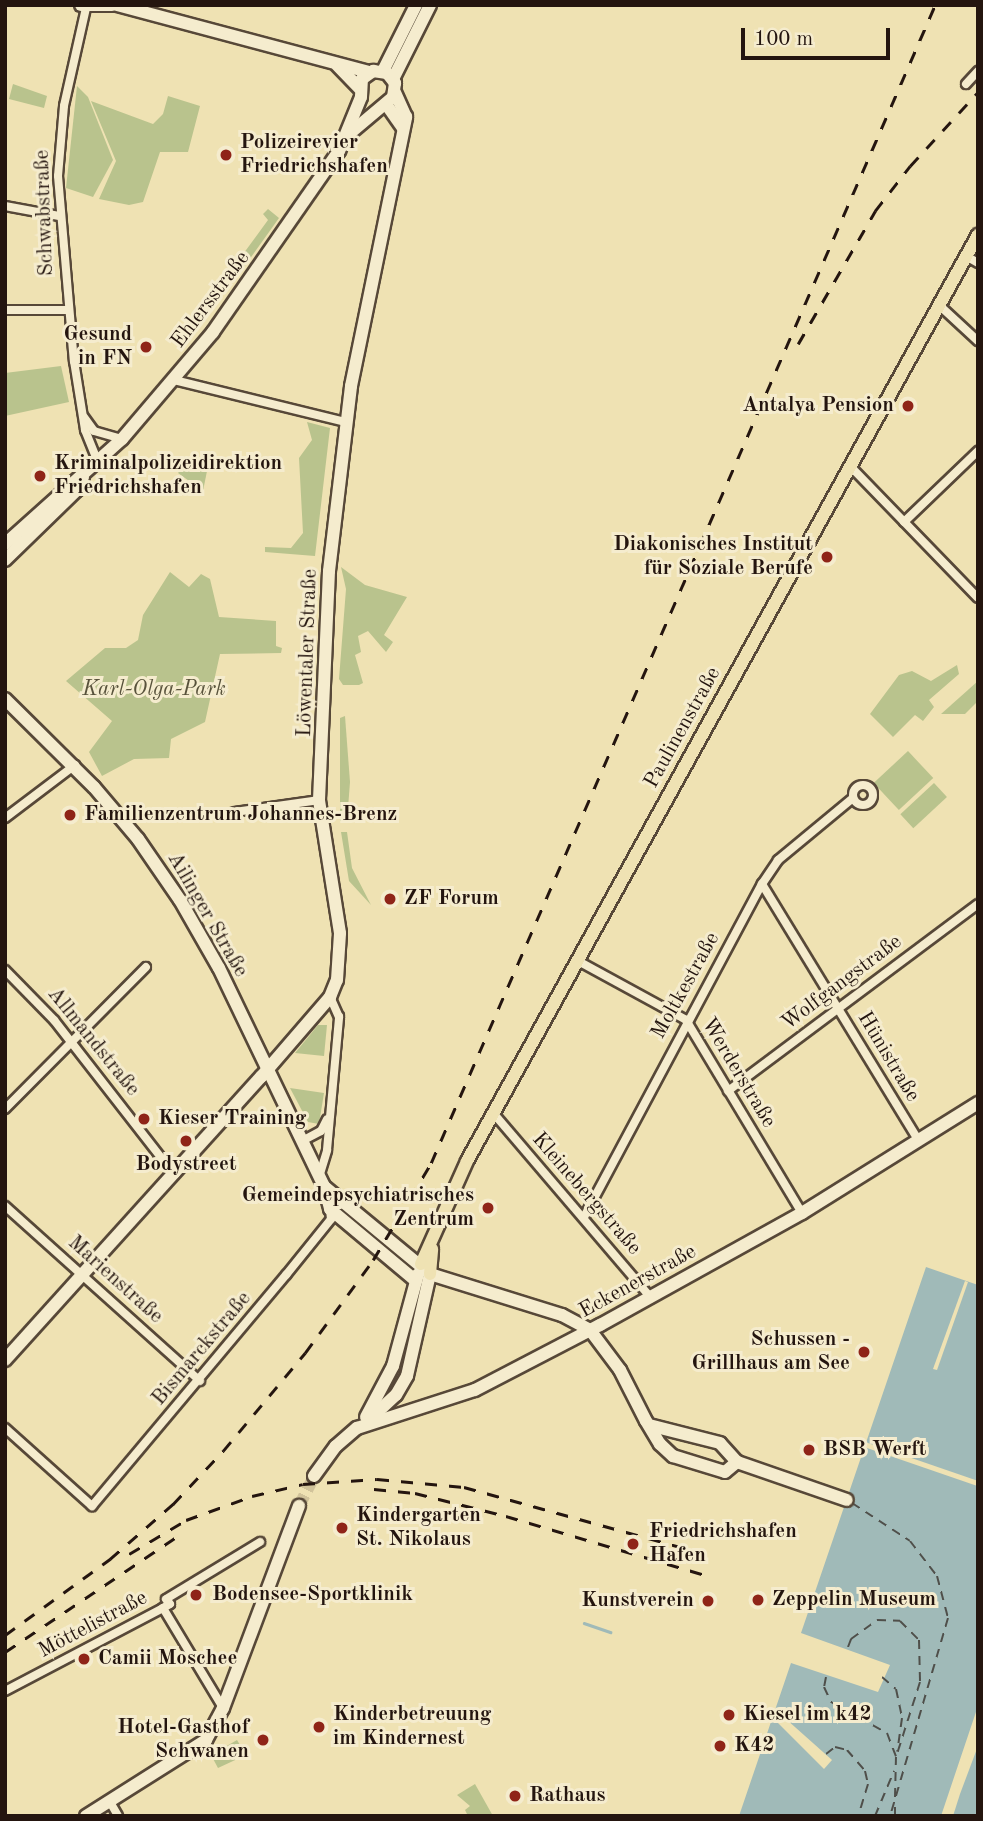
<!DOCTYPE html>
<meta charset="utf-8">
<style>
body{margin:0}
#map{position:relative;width:983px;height:1821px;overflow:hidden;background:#efe2b3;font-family:"Old Standard TT",serif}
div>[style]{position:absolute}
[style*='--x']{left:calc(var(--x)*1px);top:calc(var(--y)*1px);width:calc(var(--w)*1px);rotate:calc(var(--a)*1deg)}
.green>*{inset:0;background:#b9c38d;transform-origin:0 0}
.water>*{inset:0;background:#a0bab8}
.pier>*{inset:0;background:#efe2b3;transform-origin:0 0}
.stream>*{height:2.5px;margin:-1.25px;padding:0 1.25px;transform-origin:1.25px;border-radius:1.25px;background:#a0bab8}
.ferry>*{height:2px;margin-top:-1px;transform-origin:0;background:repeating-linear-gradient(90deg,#4f4f4a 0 9px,transparent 0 16px)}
.secondary-tunnel>*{height:12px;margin-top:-6px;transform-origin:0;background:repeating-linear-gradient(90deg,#d1c39a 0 12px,transparent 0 18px)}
.roads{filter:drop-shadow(2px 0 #574838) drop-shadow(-2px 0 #574838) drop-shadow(0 2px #574838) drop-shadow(0 -2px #574838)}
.street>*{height:8px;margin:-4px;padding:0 4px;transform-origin:4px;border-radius:4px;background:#f5ecce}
.street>.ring{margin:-4px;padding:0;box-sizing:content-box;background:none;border:8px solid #f5ecce;border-radius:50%}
.secondary>*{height:12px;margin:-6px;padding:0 6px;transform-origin:6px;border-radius:6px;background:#f5ecce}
.primary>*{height:12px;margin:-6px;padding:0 6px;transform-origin:6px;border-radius:6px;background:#efe2b3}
.rail>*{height:2.5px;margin-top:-1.25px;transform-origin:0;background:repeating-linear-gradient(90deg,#24150f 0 12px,transparent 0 24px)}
.dots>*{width:19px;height:19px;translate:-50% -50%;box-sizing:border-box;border:4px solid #f5ecce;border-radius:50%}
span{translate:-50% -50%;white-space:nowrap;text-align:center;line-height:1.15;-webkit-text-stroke:6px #f5ecce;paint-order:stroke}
.poi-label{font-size:21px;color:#24150f;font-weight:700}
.left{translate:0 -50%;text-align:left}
.right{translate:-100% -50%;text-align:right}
.street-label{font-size:21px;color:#24150f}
.park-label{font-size:21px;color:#58523b;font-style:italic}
.frame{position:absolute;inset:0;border:7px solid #24150f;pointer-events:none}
.scale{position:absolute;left:741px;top:28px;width:149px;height:32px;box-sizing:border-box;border:4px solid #24150f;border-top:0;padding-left:9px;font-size:21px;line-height:24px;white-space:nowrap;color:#24150f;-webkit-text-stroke:5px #f5ecce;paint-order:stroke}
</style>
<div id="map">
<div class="green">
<div style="clip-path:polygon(13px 84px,47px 96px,44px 108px,9px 99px)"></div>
<div style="clip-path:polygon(77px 86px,88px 97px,113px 160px,93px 197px,66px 188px)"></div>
<div style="clip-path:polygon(168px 96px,200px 106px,188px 152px,160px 152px,143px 202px,129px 205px,99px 199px,116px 161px,91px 101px,153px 124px,163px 114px)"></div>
<div style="clip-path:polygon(268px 209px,279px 218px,244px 267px,229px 269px,233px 255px,238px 261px,268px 220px,263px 214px)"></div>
<div style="clip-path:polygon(61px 366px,69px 402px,5px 416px,5px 373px)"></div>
<div style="clip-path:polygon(307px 422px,330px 428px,315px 556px,265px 552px,265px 547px,291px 548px,303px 533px,299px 458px,312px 440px)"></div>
<div style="clip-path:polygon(195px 454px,208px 466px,203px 491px,178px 473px)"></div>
<div style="clip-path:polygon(341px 567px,365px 585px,407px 597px,384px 635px,393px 642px,386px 652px,368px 631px,358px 636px,361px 652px,355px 655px,363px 683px,359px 685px,343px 685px,339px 679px,346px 589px)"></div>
<div style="clip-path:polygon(170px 572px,189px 587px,201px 574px,210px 579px,219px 617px,276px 621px,276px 646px,282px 648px,281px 653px,220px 654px,205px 722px,171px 739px,169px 758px,134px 759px,102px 776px,89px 752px,112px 721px,66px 681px,105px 648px,126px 648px,138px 640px,143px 615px)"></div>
<div style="clip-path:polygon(957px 665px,959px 674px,929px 700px,934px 707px,923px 721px,915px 715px,893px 737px,870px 714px,899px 675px,912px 671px,931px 681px)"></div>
<div style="clip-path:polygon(978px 681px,978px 701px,965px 714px,941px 714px)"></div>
<div style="clip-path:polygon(345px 716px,350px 782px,347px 821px,340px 821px,340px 718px)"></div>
<div style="left:908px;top:751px;width:37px;height:47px;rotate:47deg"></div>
<div style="left:934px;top:783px;width:19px;height:46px;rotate:47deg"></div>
<div style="clip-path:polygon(341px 832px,347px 832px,352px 868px,371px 905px,349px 881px)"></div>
<div style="clip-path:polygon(318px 1025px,327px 1025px,324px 1056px,295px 1053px)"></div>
<div style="clip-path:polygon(290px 1088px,324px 1093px,319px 1124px,308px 1122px)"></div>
<div style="clip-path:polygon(237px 1740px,246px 1755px,218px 1768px,211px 1755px)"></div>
<div style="clip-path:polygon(475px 1784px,493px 1816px,468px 1816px,465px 1810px,470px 1806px,457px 1795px)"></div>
</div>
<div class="water">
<div style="clip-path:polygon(926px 1267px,978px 1285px,978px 1706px,941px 1816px,739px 1816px,791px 1663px,878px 1692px,890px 1665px,801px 1633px)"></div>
<div style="clip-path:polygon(978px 1746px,978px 1816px,953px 1816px,960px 1794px)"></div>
</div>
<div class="pier">
<div style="clip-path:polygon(965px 1281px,968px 1282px,937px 1370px,933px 1369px)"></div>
<div style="left:865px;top:1442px;width:119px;height:5px;rotate:19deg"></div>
<div style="clip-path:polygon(777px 1711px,832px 1760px,824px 1769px,774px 1719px)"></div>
</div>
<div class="stream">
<div style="--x:584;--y:1623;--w:28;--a:19"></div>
</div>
<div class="ferry">
<div style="--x:852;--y:1503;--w:69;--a:33.2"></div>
<div style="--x:910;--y:1541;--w:44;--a:52.4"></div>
<div style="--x:937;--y:1576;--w:43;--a:75.3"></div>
<div style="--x:948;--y:1618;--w:206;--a:106.3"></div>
<div style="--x:848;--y:1647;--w:9;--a:-69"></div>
<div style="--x:851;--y:1639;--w:32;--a:-36"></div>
<div style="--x:877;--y:1620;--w:23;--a:2"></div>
<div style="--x:900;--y:1621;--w:27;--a:45"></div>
<div style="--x:919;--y:1640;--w:42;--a:88.6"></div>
<div style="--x:920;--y:1682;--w:79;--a:107.7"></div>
<div style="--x:826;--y:1677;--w:10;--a:101"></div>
<div style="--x:824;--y:1687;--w:17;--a:65"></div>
<div style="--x:831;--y:1702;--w:64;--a:29"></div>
<div style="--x:887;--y:1733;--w:25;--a:69"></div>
<div style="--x:882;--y:1677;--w:18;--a:41"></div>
<div style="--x:896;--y:1689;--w:30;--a:78"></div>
<div style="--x:902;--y:1718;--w:34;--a:98"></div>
<div style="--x:826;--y:1754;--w:11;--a:-38"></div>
<div style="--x:835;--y:1747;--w:12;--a:14"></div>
<div style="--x:847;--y:1750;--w:28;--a:49"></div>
<div style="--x:865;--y:1771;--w:13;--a:77"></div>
<div style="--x:868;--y:1784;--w:34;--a:107"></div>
<div style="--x:895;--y:1797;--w:40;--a:-88.6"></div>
<div style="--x:875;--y:1816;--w:49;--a:-67.1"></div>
<div style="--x:895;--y:1816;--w:13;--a:-90"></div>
</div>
<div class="secondary-tunnel">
<div style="--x:299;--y:1506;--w:34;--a:-63"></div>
</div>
<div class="roads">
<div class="street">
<div style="--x:86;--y:8;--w:100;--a:102.7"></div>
<div style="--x:64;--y:106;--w:70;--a:94.9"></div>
<div style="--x:58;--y:176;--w:186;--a:85.1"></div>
<div style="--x:74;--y:361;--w:70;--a:80.9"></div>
<div style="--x:85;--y:430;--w:35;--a:68"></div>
<div style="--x:966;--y:84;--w:18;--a:-47"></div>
<div style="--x:5;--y:206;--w:55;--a:10.5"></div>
<div style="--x:966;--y:256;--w:14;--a:30"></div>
<div style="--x:939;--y:305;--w:53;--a:42.7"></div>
<div style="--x:5;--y:310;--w:62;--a:0"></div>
<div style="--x:174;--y:380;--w:176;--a:13.8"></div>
<div style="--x:84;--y:417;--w:17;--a:54"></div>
<div style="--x:94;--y:431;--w:29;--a:16"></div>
<div style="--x:851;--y:467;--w:182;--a:45.9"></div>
<div style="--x:904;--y:522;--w:103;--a:-43.8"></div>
<div class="ring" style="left:853px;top:785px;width:12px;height:12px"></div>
<div style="--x:235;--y:812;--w:85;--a:-8.1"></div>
<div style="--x:5;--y:818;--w:88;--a:-37.1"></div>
<div style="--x:762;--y:884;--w:301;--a:58.6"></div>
<div style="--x:578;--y:961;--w:123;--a:28.6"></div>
<div style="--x:686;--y:1020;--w:225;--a:59"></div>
<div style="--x:5;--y:970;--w:70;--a:45.6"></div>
<div style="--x:54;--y:1020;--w:194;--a:52.1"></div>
<div style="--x:728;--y:1091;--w:312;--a:-36.8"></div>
<div style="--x:5;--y:1109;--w:200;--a:-45.2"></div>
<div style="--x:494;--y:1114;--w:242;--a:49.5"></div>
<div style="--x:302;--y:1141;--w:21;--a:-28"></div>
<div style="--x:321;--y:1131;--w:13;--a:-63"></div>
<div style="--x:319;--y:1177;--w:28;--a:-73"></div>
<div style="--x:327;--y:1150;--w:134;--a:-84.8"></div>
<div style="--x:339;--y:1017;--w:22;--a:-114"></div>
<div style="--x:5;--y:1206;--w:262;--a:41.9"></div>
<div style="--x:584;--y:1217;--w:378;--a:-61.9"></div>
<div style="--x:762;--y:884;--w:29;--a:-56"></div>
<div style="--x:778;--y:860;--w:97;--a:-39.6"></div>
<div style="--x:5;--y:1428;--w:117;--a:41.9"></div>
<div style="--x:92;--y:1506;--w:302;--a:-50"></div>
<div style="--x:286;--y:1275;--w:72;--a:-51.2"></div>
<div style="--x:331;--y:1219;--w:10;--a:-96"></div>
<div style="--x:163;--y:1608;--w:117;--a:59"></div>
<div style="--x:5;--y:1691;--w:178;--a:-27.7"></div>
<div style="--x:163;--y:1608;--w:8;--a:-30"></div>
<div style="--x:170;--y:1604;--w:6;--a:-129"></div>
<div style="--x:166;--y:1599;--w:110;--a:-31.2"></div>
<div style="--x:110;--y:1802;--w:16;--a:60"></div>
</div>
<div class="secondary">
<div style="--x:81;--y:5;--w:14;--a:0"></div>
<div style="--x:95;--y:5;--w:17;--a:0"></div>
<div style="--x:117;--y:5;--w:260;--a:14.9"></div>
<div style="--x:337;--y:65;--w:32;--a:46"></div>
<div style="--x:383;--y:71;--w:74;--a:-63.4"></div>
<div style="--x:393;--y:79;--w:83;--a:-63.4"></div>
<div style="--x:386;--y:104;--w:29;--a:55"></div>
<div style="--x:5;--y:544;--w:157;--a:-41.9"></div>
<div style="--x:122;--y:439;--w:140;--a:-49.6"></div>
<div style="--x:213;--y:332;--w:221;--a:-55.2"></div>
<div style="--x:339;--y:151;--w:58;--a:-67.8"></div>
<div style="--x:361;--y:97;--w:18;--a:-87"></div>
<div style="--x:362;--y:79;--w:14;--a:-36"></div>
<div style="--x:373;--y:71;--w:14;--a:8"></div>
<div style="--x:387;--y:73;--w:13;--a:51"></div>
<div style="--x:395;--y:83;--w:14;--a:98"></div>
<div style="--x:393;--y:97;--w:57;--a:139.9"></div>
<div style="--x:5;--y:560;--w:100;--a:-44.2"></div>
<div style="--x:77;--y:490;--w:14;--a:-65"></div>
<div style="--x:5;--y:699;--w:125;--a:44.7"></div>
<div style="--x:94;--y:787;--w:68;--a:49.8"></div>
<div style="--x:138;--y:839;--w:74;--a:55.5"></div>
<div style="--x:180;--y:900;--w:78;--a:60.2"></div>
<div style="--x:219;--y:968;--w:242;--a:64.3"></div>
<div style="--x:324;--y:1186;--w:24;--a:75"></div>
<div style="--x:330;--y:1209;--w:112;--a:39.9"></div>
<div style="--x:325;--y:1187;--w:136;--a:39.6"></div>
<div style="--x:430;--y:1274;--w:138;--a:17.3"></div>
<div style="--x:562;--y:1315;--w:32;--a:28"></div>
<div style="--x:590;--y:1330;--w:50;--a:53.1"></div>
<div style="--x:620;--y:1370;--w:57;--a:63"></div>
<div style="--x:646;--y:1421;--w:27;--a:59"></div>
<div style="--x:660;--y:1444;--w:18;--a:43"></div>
<div style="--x:673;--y:1456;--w:54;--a:17.1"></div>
<div style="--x:725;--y:1472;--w:16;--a:-40"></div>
<div style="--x:737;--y:1462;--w:25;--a:-132"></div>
<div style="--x:720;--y:1443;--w:73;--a:-165.8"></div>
<div style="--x:5;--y:1360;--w:382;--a:-47.9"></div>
<div style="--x:261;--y:1077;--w:106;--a:-49.2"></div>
<div style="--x:330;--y:997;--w:18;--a:-68"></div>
<div style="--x:337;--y:980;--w:47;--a:-86.3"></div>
<div style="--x:340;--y:933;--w:135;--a:-99"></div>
<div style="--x:319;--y:800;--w:229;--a:-87.5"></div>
<div style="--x:329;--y:571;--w:186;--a:-83.2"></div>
<div style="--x:351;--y:386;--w:275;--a:-78.4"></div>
<div style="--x:406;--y:117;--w:27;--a:-114"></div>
<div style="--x:366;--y:1417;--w:58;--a:-62.1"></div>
<div style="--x:393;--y:1366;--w:95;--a:-74.8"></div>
<div style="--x:371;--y:1418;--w:34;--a:-43"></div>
<div style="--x:396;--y:1395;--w:22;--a:-60"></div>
<div style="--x:407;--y:1376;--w:105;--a:-77.3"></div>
<div style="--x:737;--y:1462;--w:116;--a:19.1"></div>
<div style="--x:314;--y:1476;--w:37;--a:-54"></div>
<div style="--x:336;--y:1446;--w:28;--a:-41"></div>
<div style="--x:357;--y:1428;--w:124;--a:-17.9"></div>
<div style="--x:475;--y:1390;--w:141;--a:-27.5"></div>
<div style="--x:600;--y:1325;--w:231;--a:-29"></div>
<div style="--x:802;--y:1213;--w:208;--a:-32"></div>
<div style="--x:86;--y:1816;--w:142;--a:-32.3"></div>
<div style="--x:206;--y:1740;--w:36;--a:-62"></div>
<div style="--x:223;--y:1708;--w:216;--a:-69.4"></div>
</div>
<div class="primary">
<div style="--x:421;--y:1264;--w:113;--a:-65.9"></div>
<div style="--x:467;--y:1161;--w:1058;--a:-61.11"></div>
<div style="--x:430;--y:1274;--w:25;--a:-85"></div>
</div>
</div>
<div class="rail">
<div style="--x:798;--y:344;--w:154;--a:-59.9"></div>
<div style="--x:875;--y:211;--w:57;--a:-52.1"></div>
<div style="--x:910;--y:166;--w:100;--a:-47.4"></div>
<div style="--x:374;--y:1489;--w:41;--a:5.6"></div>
<div style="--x:415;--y:1493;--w:94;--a:14.2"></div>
<div style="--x:506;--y:1516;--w:212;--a:16.5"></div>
<div style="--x:129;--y:1554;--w:66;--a:-30.8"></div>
<div style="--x:186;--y:1520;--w:70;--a:-20"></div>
<div style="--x:252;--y:1496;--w:52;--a:-13.2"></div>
<div style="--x:303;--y:1484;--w:74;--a:-3.9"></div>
<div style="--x:377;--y:1479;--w:87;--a:5.3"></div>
<div style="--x:464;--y:1487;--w:262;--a:15.5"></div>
<div style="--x:5;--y:1635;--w:130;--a:-35.9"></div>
<div style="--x:110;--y:1559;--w:84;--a:-41.1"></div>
<div style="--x:173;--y:1504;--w:73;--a:-46.7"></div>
<div style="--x:223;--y:1451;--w:128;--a:-50.1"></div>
<div style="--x:305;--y:1353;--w:115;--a:-53.8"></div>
<div style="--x:373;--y:1260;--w:113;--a:-59.1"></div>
<div style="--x:431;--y:1163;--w:1263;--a:-66.48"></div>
<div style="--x:5;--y:1652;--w:213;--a:-33.9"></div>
</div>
<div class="dots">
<div style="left:226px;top:155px;background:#8f2418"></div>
<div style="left:146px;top:347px;background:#8f2418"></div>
<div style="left:908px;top:406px;background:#8f2418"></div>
<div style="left:40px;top:476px;background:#8f2418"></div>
<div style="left:827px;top:557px;background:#8f2418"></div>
<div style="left:70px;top:815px;background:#8f2418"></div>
<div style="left:390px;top:899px;background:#8f2418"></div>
<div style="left:144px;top:1119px;background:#8f2418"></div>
<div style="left:186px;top:1141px;background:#8f2418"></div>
<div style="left:488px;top:1208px;background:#8f2418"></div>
<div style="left:864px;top:1352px;background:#8f2418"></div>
<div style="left:809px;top:1450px;background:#8f2418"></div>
<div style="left:342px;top:1528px;background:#8f2418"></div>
<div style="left:633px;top:1544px;background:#8f2418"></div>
<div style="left:196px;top:1595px;background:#8f2418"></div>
<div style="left:758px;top:1600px;background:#8f2418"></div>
<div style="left:708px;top:1601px;background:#8f2418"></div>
<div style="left:84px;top:1659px;background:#8f2418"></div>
<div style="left:729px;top:1715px;background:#8f2418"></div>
<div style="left:319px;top:1727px;background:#8f2418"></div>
<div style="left:263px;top:1740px;background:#8f2418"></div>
<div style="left:720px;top:1746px;background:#8f2418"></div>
<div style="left:515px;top:1796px;background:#8f2418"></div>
</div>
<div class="poi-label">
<span class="left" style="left:240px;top:155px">Polizeirevier<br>Friedrichshafen</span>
<span class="right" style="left:132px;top:347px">Gesund<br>in FN</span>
<span class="right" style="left:894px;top:406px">Antalya Pension</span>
<span class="left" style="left:54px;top:476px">Kriminalpolizeidirektion<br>Friedrichshafen</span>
<span class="right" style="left:813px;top:557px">Diakonisches Institut<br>für Soziale Berufe</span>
<span class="left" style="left:84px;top:815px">Familienzentrum Johannes-Brenz</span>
<span class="left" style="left:404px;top:899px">ZF Forum</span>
<span class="left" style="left:158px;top:1119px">Kieser Training</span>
<span style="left:186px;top:1165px">Bodystreet</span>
<span class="right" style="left:474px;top:1208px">Gemeindepsychiatrisches<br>Zentrum</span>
<span class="right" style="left:850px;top:1352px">Schussen -<br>Grillhaus am See</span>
<span class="left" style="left:823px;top:1450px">BSB Werft</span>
<span class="left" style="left:356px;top:1528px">Kindergarten<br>St. Nikolaus</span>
<span class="left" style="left:649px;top:1544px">Friedrichshafen<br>Hafen</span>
<span class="left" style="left:212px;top:1595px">Bodensee-Sportklinik</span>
<span class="left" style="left:772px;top:1600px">Zeppelin Museum</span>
<span class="right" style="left:694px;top:1601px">Kunstverein</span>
<span class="left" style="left:98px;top:1659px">Camii Moschee</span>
<span class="left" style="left:333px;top:1727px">Kinderbetreuung<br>im Kindernest</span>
<span class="left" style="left:743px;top:1715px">Kiesel im k42</span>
<span class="right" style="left:249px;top:1740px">Hotel-Gasthof<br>Schwanen</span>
<span class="left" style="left:734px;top:1746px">K42</span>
<span class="left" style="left:529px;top:1796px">Rathaus</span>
</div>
<div class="street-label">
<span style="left:45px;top:213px;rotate:-92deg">Schwabstraße</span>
<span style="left:211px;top:300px;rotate:-53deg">Ehlersstraße</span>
<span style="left:308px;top:653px;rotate:-88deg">Löwentaler Straße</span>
<span style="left:683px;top:728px;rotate:-61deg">Paulinenstraße</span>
<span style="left:207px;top:915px;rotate:60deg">Ailinger Straße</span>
<span style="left:842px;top:983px;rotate:-37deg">Wolfgangstraße</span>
<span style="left:686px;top:986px;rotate:-61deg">Moltkestraße</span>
<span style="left:93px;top:1042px;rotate:51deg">Allmandstraße</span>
<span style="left:888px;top:1057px;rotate:59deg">Hünistraße</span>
<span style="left:738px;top:1073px;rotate:59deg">Werderstraße</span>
<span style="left:586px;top:1194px;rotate:49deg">Kleinebergstraße</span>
<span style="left:115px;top:1280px;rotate:42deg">Marienstraße</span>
<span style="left:638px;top:1282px;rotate:-29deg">Eckenerstraße</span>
<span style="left:202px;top:1349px;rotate:-50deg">Bismarckstraße</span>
<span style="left:93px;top:1625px;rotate:-28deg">Möttelistraße</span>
</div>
<div class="park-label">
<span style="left:154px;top:690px">Karl-Olga-Park</span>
</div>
<div class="frame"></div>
<div class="scale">100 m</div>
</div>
